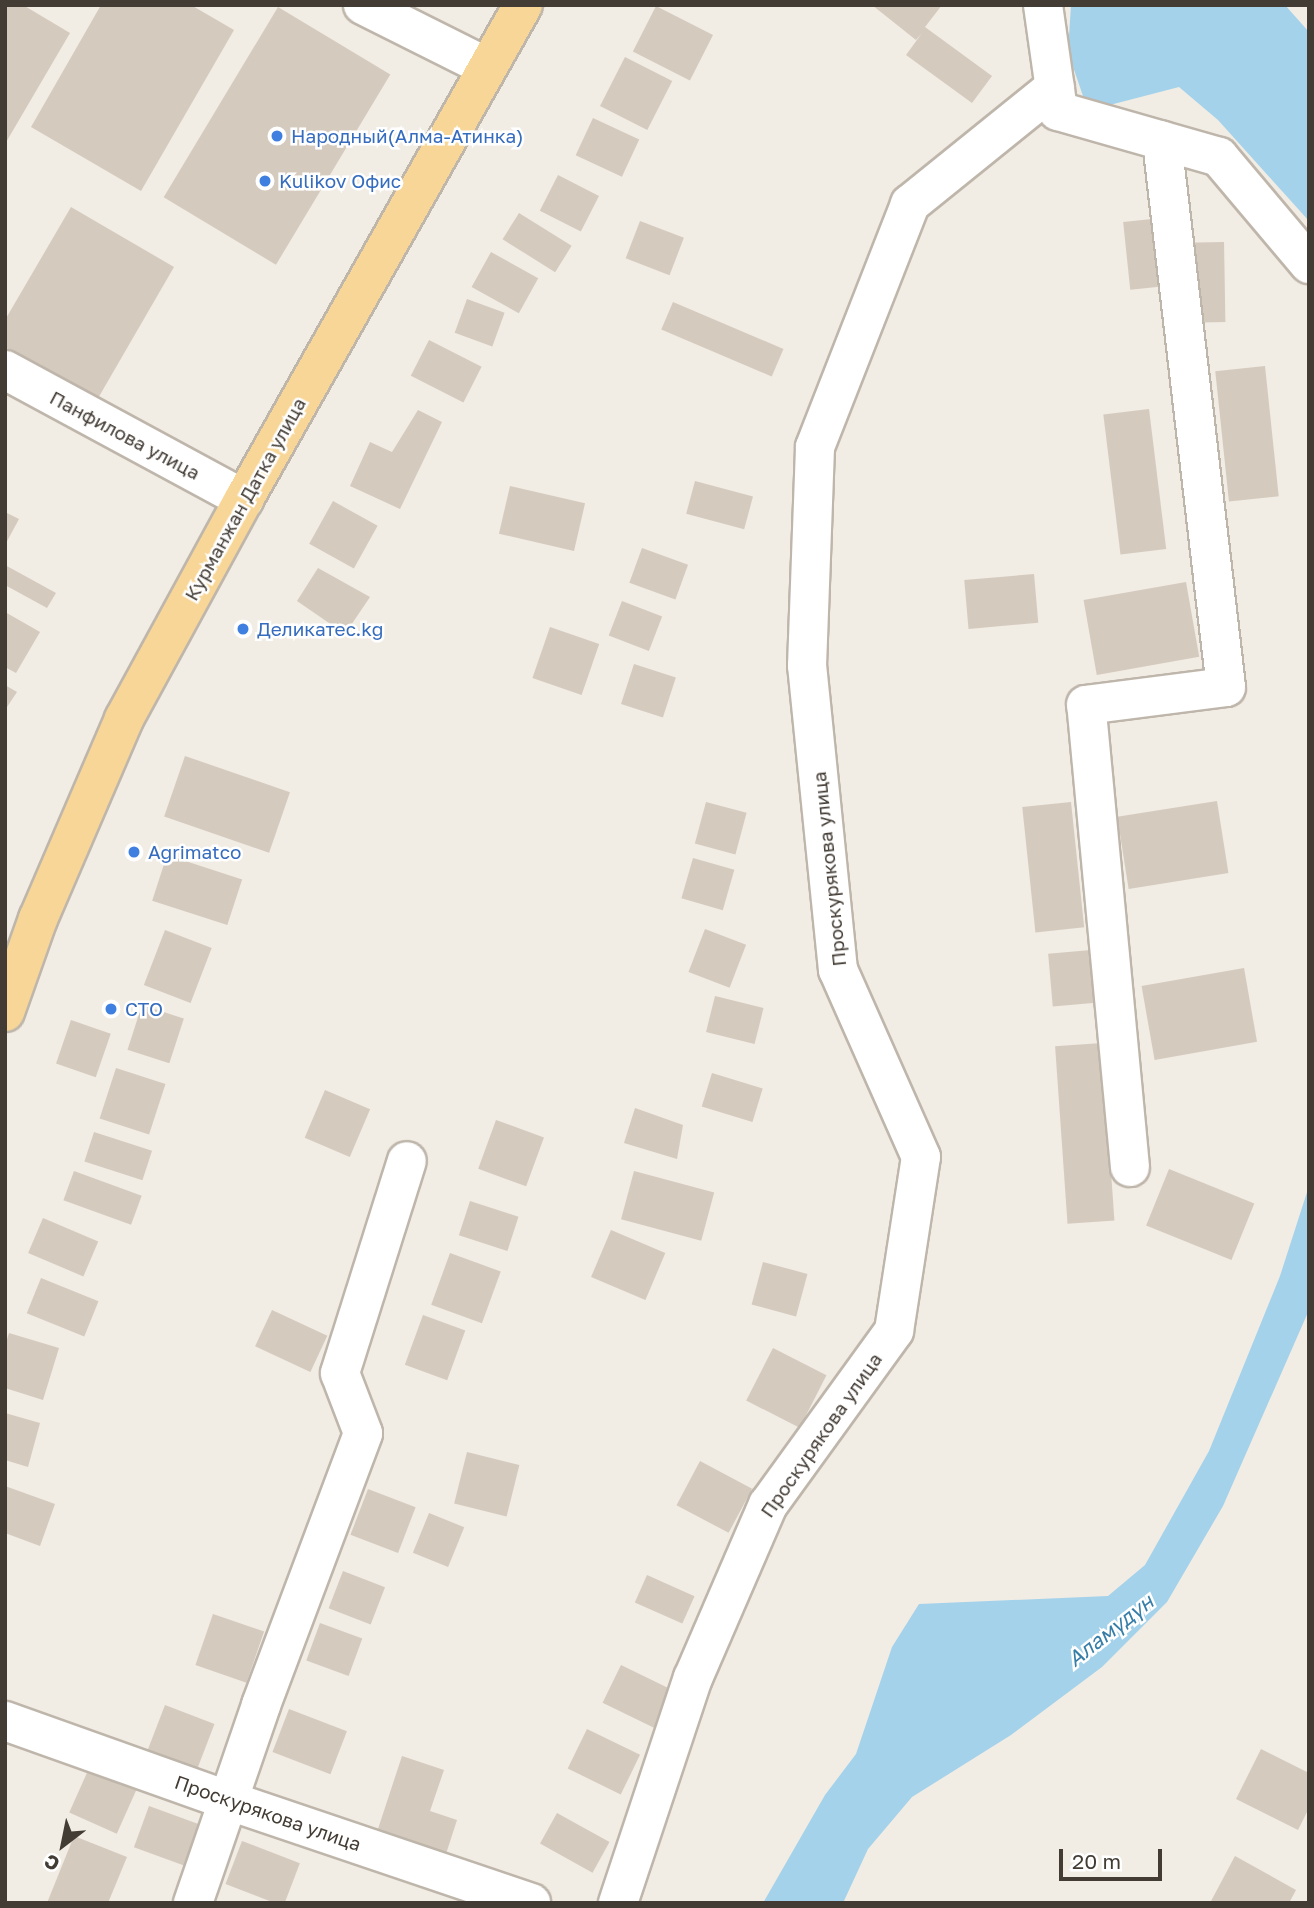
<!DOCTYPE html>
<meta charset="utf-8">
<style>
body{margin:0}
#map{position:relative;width:1314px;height:1908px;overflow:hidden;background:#f1ece4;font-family:"Golos Text",sans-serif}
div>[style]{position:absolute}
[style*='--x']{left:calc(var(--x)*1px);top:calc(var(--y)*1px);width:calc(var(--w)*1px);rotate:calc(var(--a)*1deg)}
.water>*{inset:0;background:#a4d2eb}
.building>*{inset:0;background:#d5cabe;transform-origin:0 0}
.roads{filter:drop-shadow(2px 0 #bfb6ab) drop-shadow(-2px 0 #bfb6ab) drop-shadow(0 2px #bfb6ab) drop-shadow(0 -2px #bfb6ab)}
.minor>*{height:38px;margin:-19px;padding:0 19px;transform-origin:19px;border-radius:19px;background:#fff}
.major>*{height:38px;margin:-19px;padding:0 19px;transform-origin:19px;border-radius:19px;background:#f7d697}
.dots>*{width:19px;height:19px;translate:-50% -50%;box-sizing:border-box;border:4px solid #fff;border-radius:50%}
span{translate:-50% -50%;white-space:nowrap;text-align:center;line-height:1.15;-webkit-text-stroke:5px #fff;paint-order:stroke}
.shop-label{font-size:19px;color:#366cbe}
.left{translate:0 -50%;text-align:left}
.street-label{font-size:19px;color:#433c35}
.water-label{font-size:21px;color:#367da7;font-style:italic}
.frame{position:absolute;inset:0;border:7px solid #433c35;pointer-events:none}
.north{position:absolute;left:28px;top:1810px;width:70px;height:70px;-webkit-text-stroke:5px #fff;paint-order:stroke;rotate:212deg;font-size:19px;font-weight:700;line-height:28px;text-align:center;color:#433c35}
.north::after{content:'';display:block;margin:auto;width:24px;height:32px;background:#433c35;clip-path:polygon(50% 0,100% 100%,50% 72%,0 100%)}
.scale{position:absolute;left:1059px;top:1849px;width:103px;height:32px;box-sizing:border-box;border:4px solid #433c35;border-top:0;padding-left:9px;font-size:21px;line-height:24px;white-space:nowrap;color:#433c35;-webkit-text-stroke:5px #fff;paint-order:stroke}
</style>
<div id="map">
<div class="water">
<div style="clip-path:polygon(1071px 5px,1285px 5px,1309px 32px,1309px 221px,1218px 120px,1179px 87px,1102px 107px,1083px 96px,1068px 52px)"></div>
<div style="clip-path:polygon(1309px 1186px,1309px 1310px,1223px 1506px,1167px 1602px,1102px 1667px,1011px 1735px,912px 1797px,868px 1849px,843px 1903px,763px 1903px,825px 1795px,856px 1754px,892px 1647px,919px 1604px,1108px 1596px,1145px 1565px,1209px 1451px,1280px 1276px)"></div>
</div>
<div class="building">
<div style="clip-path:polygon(5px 5px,23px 5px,70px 33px,5px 144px)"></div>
<div style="clip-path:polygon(101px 5px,191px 5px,234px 30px,141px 191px,31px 127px)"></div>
<div style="clip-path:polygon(872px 5px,942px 5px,925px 27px,992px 76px,972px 103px,906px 55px,922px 33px,916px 40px)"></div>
<div style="left:656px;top:6px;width:64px;height:51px;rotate:27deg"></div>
<div style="left:278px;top:7px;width:131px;height:222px;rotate:31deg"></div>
<div style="left:625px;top:57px;width:53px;height:55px;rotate:27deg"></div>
<div style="left:593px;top:118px;width:51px;height:41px;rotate:25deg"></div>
<div style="left:558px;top:175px;width:46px;height:40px;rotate:27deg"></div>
<div style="clip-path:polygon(71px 207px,174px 267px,97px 400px,5px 347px,5px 320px)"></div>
<div style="left:519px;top:213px;width:62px;height:31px;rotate:32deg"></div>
<div style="left:1152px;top:219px;width:68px;height:29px;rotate:84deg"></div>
<div style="left:640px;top:221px;width:47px;height:40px;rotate:21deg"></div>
<div style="left:1224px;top:242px;width:80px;height:37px;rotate:89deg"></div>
<div style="left:491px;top:252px;width:54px;height:40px;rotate:29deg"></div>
<div style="left:467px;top:299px;width:40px;height:36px;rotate:20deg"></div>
<div style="left:673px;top:302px;width:120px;height:30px;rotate:23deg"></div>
<div style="left:429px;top:340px;width:59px;height:40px;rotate:27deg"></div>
<div style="left:1265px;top:366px;width:131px;height:50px;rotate:84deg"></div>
<div style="left:1149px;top:409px;width:141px;height:46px;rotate:83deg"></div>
<div style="clip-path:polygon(418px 410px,442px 422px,400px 509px,350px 486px,370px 442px,392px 452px)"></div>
<div style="left:695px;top:481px;width:60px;height:34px;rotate:15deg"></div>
<div style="left:510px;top:486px;width:77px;height:49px;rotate:13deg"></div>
<div style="left:333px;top:501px;width:51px;height:49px;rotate:29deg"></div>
<div style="clip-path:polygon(5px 512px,19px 519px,5px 545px)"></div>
<div style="left:642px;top:548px;width:49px;height:37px;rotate:20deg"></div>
<div style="clip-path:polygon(5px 565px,56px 593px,47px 608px,5px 585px)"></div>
<div style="clip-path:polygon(318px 568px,370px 597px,345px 634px,297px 601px)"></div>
<div style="left:1034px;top:574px;width:49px;height:70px;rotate:85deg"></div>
<div style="left:1186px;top:582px;width:76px;height:104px;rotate:80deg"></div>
<div style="left:622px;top:601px;width:43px;height:37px;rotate:21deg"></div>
<div style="clip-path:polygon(5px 612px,40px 632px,16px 673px,5px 667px)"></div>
<div style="left:550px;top:627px;width:52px;height:54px;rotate:19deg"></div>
<div style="left:634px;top:664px;width:44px;height:42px;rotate:18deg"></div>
<div style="clip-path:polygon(5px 685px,17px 692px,5px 710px)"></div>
<div style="left:185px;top:756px;width:111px;height:64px;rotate:19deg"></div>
<div style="left:1217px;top:801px;width:73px;height:101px;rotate:81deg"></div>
<div style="left:706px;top:802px;width:42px;height:43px;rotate:15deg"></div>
<div style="left:1071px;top:802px;width:126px;height:49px;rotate:84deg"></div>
<div style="left:167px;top:855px;width:79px;height:48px;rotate:18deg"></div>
<div style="left:693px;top:858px;width:43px;height:42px;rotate:16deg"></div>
<div style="left:705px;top:929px;width:44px;height:46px;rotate:21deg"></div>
<div style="left:165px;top:930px;width:50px;height:59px;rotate:21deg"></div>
<div style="left:1091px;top:950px;width:53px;height:43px;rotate:85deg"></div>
<div style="left:1244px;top:968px;width:75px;height:104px;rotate:80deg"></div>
<div style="left:715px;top:996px;width:50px;height:37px;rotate:14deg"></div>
<div style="left:142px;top:1005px;width:44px;height:47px;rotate:18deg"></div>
<div style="left:71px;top:1020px;width:42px;height:46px;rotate:19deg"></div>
<div style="left:1102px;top:1043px;width:178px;height:47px;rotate:86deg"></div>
<div style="left:116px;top:1068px;width:52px;height:53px;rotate:18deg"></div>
<div style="left:712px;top:1073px;width:53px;height:35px;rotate:17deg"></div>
<div style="left:325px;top:1090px;width:49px;height:52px;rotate:23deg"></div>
<div style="clip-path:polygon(635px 1108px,683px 1125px,677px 1159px,624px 1143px)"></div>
<div style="left:496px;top:1120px;width:51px;height:52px;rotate:20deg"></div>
<div style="left:94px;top:1132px;width:61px;height:31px;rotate:18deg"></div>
<div style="left:1169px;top:1169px;width:92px;height:61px;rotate:22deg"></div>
<div style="left:74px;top:1171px;width:72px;height:31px;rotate:20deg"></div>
<div style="left:634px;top:1171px;width:83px;height:50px;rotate:15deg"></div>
<div style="left:470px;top:1201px;width:51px;height:36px;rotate:18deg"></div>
<div style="left:43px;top:1218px;width:60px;height:38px;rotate:23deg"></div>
<div style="left:611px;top:1230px;width:59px;height:51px;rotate:23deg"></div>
<div style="left:450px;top:1253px;width:54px;height:55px;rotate:20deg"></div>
<div style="left:763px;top:1262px;width:46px;height:44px;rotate:15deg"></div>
<div style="left:41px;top:1278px;width:62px;height:38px;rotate:22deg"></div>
<div style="left:272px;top:1310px;width:61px;height:40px;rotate:25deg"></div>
<div style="left:423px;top:1315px;width:45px;height:53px;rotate:20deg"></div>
<div style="clip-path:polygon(9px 1333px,59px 1348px,43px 1400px,5px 1388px,5px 1346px)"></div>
<div style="left:773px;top:1348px;width:60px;height:59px;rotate:27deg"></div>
<div style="clip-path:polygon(5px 1413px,40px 1423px,28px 1467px,5px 1460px)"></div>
<div style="left:467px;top:1452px;width:54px;height:53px;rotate:14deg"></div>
<div style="left:700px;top:1461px;width:59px;height:50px;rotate:28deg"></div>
<div style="clip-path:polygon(5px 1486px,55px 1504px,40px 1546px,5px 1533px)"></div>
<div style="left:368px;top:1489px;width:51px;height:49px;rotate:21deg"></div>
<div style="left:429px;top:1513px;width:38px;height:43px;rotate:22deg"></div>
<div style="left:343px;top:1571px;width:45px;height:40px;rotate:21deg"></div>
<div style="left:647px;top:1575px;width:52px;height:30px;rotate:24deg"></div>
<div style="left:213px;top:1614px;width:54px;height:54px;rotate:19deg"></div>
<div style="left:320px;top:1623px;width:45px;height:40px;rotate:20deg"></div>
<div style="left:621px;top:1665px;width:60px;height:42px;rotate:26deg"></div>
<div style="left:165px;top:1705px;width:53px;height:52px;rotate:21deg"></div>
<div style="left:289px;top:1709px;width:62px;height:46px;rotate:21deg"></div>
<div style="left:587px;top:1729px;width:59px;height:44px;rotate:26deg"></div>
<div style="clip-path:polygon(1261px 1749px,1309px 1773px,1309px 1808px,1298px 1830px,1236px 1799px)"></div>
<div style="clip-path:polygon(402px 1756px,444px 1770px,430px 1811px,457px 1820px,445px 1857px,376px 1835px)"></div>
<div style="left:90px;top:1766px;width:52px;height:51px;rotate:24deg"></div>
<div style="left:149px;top:1806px;width:54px;height:44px;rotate:20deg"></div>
<div style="left:557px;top:1813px;width:60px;height:35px;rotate:29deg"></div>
<div style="clip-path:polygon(74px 1836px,127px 1857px,108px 1903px,47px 1903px)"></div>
<div style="left:242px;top:1841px;width:62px;height:46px;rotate:21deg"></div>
<div style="clip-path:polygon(1235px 1856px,1296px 1890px,1289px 1903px,1210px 1903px)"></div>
</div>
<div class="roads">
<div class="minor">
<div style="--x:363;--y:5;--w:139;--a:26.6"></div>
<div style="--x:1043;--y:5;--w:107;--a:81.9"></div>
<div style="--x:1058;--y:111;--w:167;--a:15.9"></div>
<div style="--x:1219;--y:157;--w:140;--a:49.9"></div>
<div style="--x:5;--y:370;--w:272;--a:28.4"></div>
<div style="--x:1130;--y:1167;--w:464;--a:-95.4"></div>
<div style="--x:1086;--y:705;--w:141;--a:-7.3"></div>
<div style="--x:1226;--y:687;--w:550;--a:-96.69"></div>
<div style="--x:5;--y:1721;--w:239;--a:19.6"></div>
<div style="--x:230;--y:1801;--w:318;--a:18.7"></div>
<div style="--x:193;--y:1903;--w:209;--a:-71"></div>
<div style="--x:261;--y:1705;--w:290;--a:-69.4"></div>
<div style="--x:363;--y:1433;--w:64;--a:-111"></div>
<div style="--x:340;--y:1373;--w:222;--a:-72.5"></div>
<div style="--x:618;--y:1903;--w:237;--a:-71.6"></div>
<div style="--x:693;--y:1678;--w:189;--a:-66.6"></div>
<div style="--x:768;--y:1505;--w:215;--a:-54.1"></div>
<div style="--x:894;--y:1331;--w:176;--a:-81.2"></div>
<div style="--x:921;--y:1157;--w:205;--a:-113.9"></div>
<div style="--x:838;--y:970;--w:306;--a:-95.8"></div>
<div style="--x:807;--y:666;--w:219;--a:-87.9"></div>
<div style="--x:815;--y:447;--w:261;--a:-68.6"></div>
<div style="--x:910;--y:204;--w:186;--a:-38.9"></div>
</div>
<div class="major">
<div style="--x:5;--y:1012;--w:99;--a:-70.5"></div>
<div style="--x:38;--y:919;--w:218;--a:-66.7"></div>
<div style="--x:124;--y:719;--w:251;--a:-61.4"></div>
<div style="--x:244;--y:499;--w:567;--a:-60.54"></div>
</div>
</div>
<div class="dots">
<div style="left:277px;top:136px;background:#3f7fe0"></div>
<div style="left:265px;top:181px;background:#3f7fe0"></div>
<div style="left:243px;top:629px;background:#3f7fe0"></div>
<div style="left:134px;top:852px;background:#3f7fe0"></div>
<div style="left:111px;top:1009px;background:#3f7fe0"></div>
</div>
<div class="shop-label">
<span class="left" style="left:291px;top:136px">Народный(Алма-Атинка)</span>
<span class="left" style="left:279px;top:181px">Kulikov Офис</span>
<span class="left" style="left:257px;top:629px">Деликатес.kg</span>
<span class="left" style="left:148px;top:852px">Agrimatco</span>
<span class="left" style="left:125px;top:1009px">СТО</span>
</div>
<div class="street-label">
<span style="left:125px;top:435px;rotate:28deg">Панфилова улица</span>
<span style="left:245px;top:499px;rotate:-61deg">Курманжан Датка улица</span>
<span style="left:829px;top:869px;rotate:-96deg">Проскурякова улица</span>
<span style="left:821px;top:1435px;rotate:-55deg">Проскурякова улица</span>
<span style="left:268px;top:1813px;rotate:19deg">Проскурякова улица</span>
</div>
<div class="water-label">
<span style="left:1110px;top:1630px;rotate:-38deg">Аламүдүн</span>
</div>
<div class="frame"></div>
<div class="north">С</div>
<div class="scale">20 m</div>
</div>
